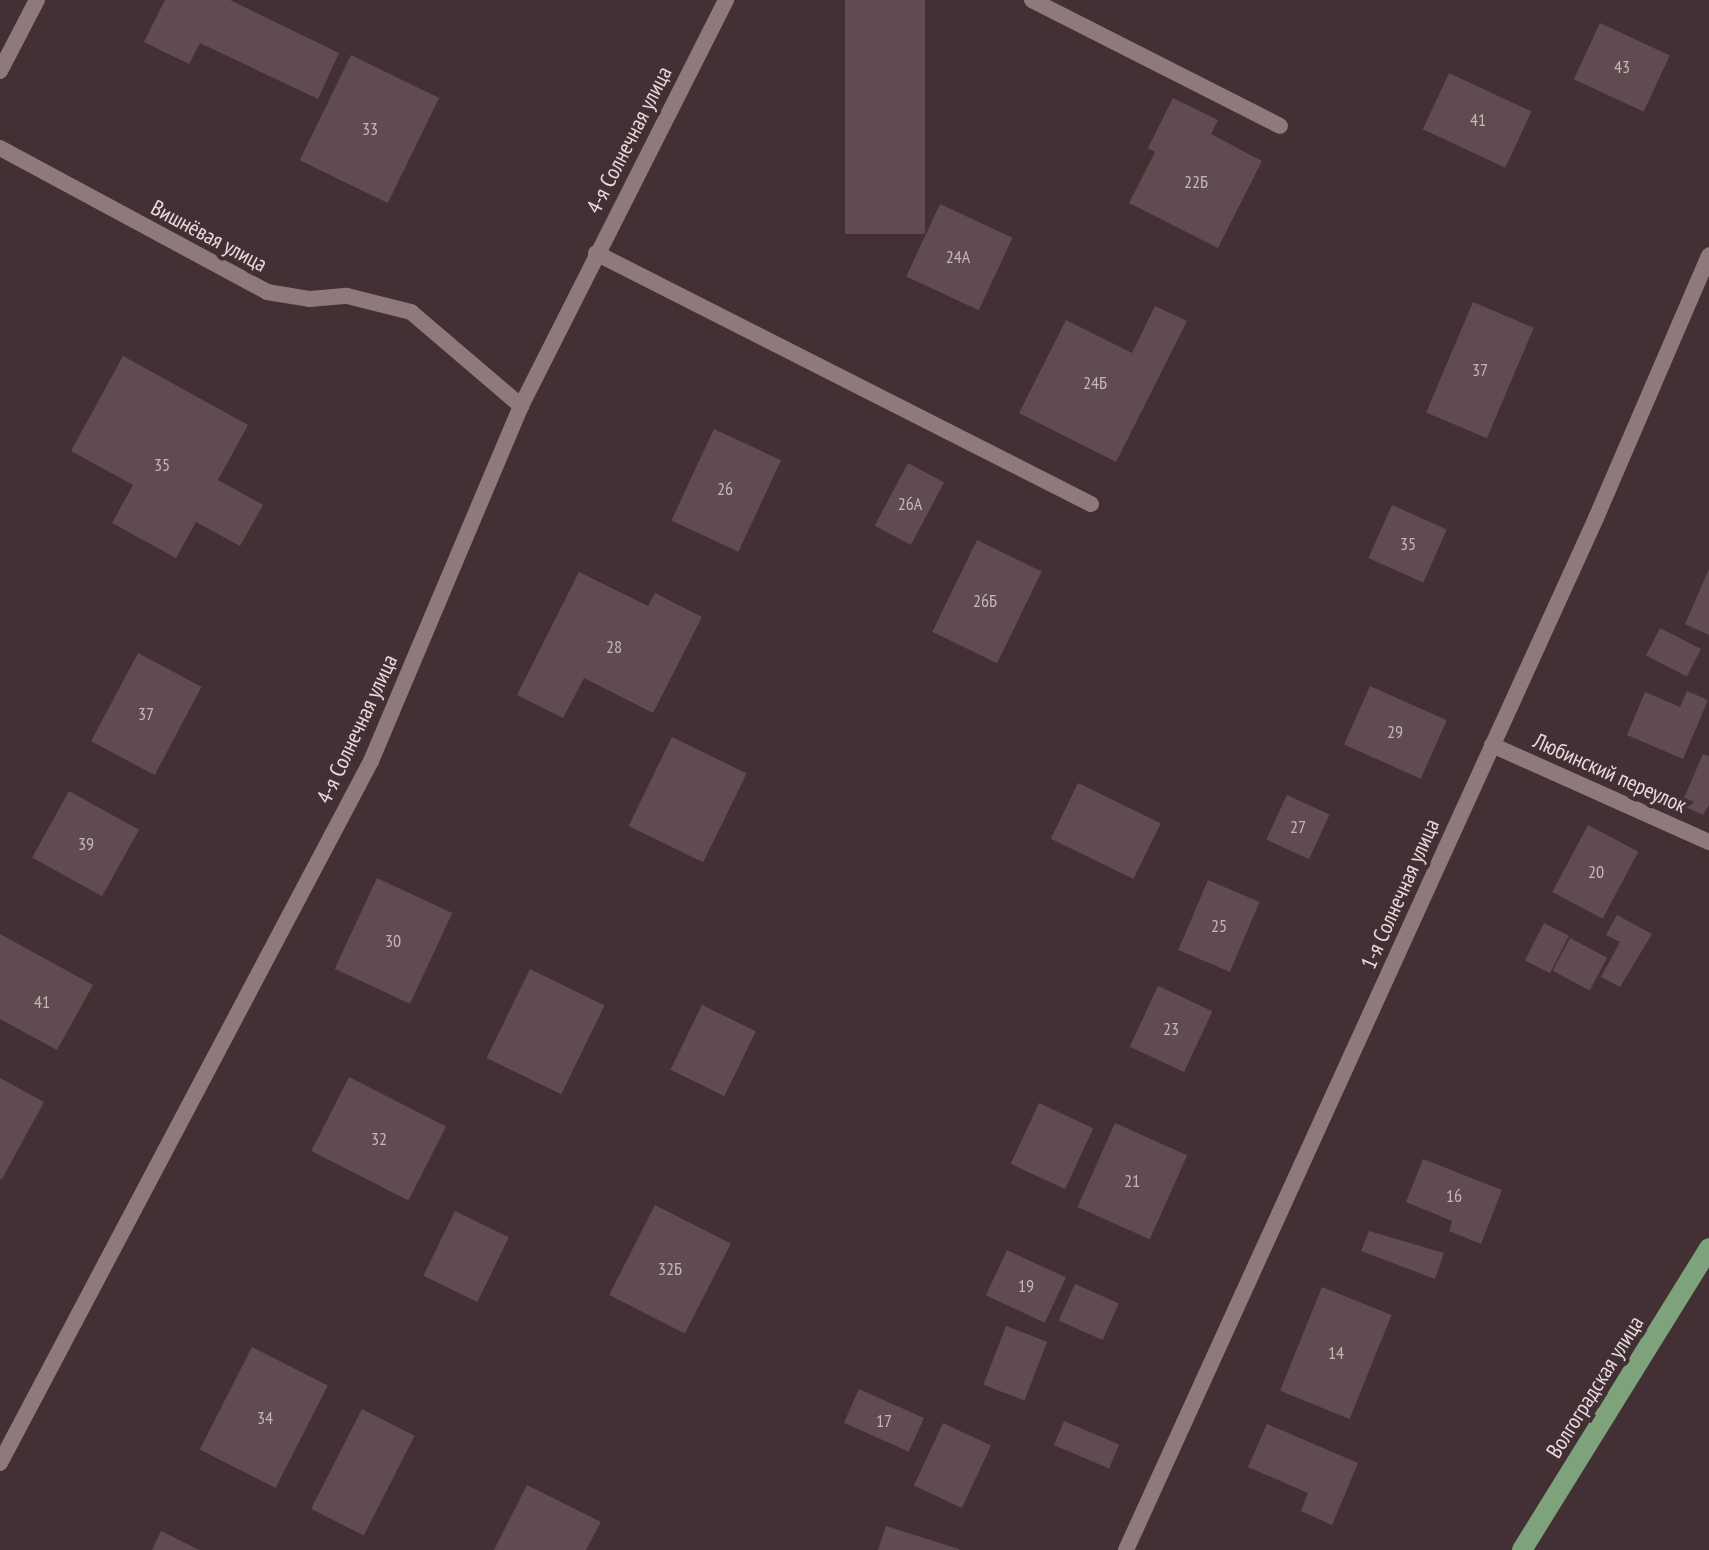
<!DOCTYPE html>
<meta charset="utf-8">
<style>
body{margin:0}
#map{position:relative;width:1709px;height:1550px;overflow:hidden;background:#423034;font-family:"PT Sans Narrow",sans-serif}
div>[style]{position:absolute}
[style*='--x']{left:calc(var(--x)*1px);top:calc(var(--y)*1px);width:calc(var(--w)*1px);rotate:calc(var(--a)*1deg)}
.building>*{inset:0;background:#604c50;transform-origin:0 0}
.service>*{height:16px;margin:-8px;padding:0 8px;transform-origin:8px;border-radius:8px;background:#8e797d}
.minor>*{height:16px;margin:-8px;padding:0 8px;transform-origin:8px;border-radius:8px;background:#8e797d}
.primary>*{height:20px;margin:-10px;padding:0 10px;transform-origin:10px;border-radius:10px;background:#7ea27b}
span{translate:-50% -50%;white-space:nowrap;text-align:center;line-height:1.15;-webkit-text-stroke:8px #423034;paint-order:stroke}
.number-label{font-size:18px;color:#c4b6b9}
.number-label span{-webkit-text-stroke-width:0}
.street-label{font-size:22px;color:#e6dadc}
</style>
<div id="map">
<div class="building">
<div style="clip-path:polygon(165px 0,230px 0,339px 53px,318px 99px,200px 43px,189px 64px,144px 42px)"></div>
<div style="left:845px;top:0;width:80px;height:234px"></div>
<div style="left:1600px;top:23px;width:77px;height:62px;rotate:25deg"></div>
<div style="left:351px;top:55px;width:98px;height:117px;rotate:26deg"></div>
<div style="left:1449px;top:73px;width:91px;height:62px;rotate:25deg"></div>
<div style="clip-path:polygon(1173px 98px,1218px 120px,1211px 134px,1262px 161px,1218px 248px,1129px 203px,1155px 152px,1148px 148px)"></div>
<div style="left:940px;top:204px;width:80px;height:80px;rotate:25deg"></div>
<div style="left:1473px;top:302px;width:66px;height:120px;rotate:23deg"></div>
<div style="clip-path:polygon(1155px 306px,1187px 321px,1116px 462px,1019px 413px,1066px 320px,1132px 353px)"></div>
<div style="clip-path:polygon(123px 356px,248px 425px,218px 480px,263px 505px,240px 546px,196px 522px,176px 558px,112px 523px,133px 485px,71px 451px)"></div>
<div style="left:714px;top:429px;width:74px;height:101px;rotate:25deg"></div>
<div style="left:908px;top:463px;width:41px;height:71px;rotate:28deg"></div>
<div style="left:1392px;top:505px;width:60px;height:58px;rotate:24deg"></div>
<div style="left:977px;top:540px;width:72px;height:102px;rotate:26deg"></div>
<div style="clip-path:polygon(1709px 569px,1709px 635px,1685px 624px)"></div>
<div style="clip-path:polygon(579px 572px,648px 606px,655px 593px,702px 617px,653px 713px,584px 678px,563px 718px,517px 695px)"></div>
<div style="left:1660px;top:628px;width:46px;height:31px;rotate:27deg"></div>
<div style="left:138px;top:653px;width:72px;height:100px;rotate:28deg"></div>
<div style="left:1370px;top:686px;width:84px;height:64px;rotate:24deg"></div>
<div style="clip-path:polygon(1687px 691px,1708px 700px,1683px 759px,1627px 735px,1645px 692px,1680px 707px)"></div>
<div style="left:672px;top:737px;width:83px;height:99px;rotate:26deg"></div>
<div style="clip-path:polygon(1703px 754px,1709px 756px,1709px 805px,1703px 815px,1681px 805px)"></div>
<div style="left:1078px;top:783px;width:92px;height:62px;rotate:26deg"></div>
<div style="left:69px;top:791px;width:80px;height:76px;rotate:29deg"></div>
<div style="left:1287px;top:795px;width:47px;height:49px;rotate:25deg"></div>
<div style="left:1588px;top:825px;width:57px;height:76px;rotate:28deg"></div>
<div style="left:377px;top:878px;width:83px;height:100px;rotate:25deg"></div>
<div style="left:1208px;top:880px;width:56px;height:76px;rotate:23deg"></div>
<div style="clip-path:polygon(1617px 915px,1652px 934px,1620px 987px,1601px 977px,1620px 942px,1606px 935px)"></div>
<div style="left:1544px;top:923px;width:28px;height:42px;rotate:27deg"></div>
<div style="clip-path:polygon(0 934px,93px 985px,57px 1050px,0 1019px)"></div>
<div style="left:1570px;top:938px;width:42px;height:37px;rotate:28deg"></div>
<div style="left:530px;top:969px;width:83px;height:99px;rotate:26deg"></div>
<div style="left:1158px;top:986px;width:60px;height:67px;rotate:25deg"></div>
<div style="left:702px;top:1005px;width:60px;height:72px;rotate:26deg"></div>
<div style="left:349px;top:1077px;width:109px;height:83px;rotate:27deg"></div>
<div style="clip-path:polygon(0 1078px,44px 1102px,2px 1179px,0 1178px)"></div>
<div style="left:1039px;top:1103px;width:60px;height:67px;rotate:25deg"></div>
<div style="left:1115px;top:1123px;width:79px;height:92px;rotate:24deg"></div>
<div style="clip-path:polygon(1423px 1159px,1502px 1190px,1481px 1244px,1449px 1231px,1452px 1221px,1406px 1202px)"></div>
<div style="left:655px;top:1205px;width:85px;height:101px;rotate:27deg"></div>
<div style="left:455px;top:1211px;width:60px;height:72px;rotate:26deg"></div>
<div style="clip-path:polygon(1369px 1231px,1444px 1253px,1435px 1279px,1361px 1251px)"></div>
<div style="left:1007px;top:1250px;width:65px;height:50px;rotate:25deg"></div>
<div style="left:1075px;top:1284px;width:48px;height:40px;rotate:24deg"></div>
<div style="left:1322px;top:1287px;width:75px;height:112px;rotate:22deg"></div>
<div style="left:1006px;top:1326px;width:44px;height:63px;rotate:21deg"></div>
<div style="left:252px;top:1347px;width:85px;height:115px;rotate:27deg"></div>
<div style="left:859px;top:1389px;width:71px;height:37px;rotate:24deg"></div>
<div style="left:362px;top:1409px;width:59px;height:112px;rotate:27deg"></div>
<div style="left:1064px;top:1421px;width:60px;height:26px;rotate:23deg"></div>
<div style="left:943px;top:1423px;width:53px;height:69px;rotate:25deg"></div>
<div style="clip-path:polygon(1267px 1424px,1358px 1463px,1332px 1525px,1301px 1511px,1308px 1493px,1248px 1467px)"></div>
<div style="clip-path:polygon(527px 1485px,601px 1522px,586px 1550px,494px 1550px)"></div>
<div style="clip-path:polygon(886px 1526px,959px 1549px,959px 1550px,878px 1550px)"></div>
<div style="clip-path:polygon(161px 1531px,199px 1550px,152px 1550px)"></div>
</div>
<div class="service">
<div style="--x:1032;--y:0;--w:278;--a:26.9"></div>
<div style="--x:596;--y:253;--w:555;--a:26.89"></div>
</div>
<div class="minor">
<div style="--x:0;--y:71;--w:80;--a:-62.5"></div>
<div style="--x:0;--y:148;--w:303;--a:28.3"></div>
<div style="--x:267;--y:292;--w:44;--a:9.2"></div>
<div style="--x:310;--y:299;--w:37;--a:-5"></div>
<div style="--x:347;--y:296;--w:66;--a:14"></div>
<div style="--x:411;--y:312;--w:145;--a:40.5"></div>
<div style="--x:1492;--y:745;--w:238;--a:24.1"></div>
<div style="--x:0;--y:1463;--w:794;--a:-62.14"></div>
<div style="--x:371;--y:761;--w:385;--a:-67.1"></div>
<div style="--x:521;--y:406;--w:455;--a:-63.2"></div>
<div style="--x:1126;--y:1550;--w:1134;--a:-65.51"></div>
<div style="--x:1596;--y:518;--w:286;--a:-66.7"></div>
</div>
<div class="primary">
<div style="--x:1522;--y:1550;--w:355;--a:-58.2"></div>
</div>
<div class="number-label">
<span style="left:1622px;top:67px">43</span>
<span style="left:1478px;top:120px">41</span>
<span style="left:370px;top:129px">33</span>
<span style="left:1196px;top:182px">22Б</span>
<span style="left:958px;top:257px">24А</span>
<span style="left:1480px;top:370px">37</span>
<span style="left:1095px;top:383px">24Б</span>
<span style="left:162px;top:465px">35</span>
<span style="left:725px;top:489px">26</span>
<span style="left:910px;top:504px">26А</span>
<span style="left:1408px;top:544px">35</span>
<span style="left:985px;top:601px">26Б</span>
<span style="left:614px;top:647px">28</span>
<span style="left:146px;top:714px">37</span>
<span style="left:1395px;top:732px">29</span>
<span style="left:1298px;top:827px">27</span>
<span style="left:86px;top:844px">39</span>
<span style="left:1596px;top:872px">20</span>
<span style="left:1219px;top:926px">25</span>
<span style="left:393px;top:941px">30</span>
<span style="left:42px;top:1002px">41</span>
<span style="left:1171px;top:1029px">23</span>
<span style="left:379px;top:1139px">32</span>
<span style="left:1132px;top:1181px">21</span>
<span style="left:1454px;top:1196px">16</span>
<span style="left:670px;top:1269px">32Б</span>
<span style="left:1026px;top:1286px">19</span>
<span style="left:1336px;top:1353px">14</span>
<span style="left:265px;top:1418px">34</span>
<span style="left:884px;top:1421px">17</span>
</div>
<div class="street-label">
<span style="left:629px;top:140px;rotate:-63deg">4-я Солнечная улица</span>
<span style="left:209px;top:236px;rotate:28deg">Вишнёвая улица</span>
<span style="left:357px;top:729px;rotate:-65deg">4-я Солнечная улица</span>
<span style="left:1610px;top:773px;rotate:24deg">Любинский переулок</span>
<span style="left:1400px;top:894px;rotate:-66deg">1-я Солнечная улица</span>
<span style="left:1595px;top:1387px;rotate:-58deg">Волгоградская улица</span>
</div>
</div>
